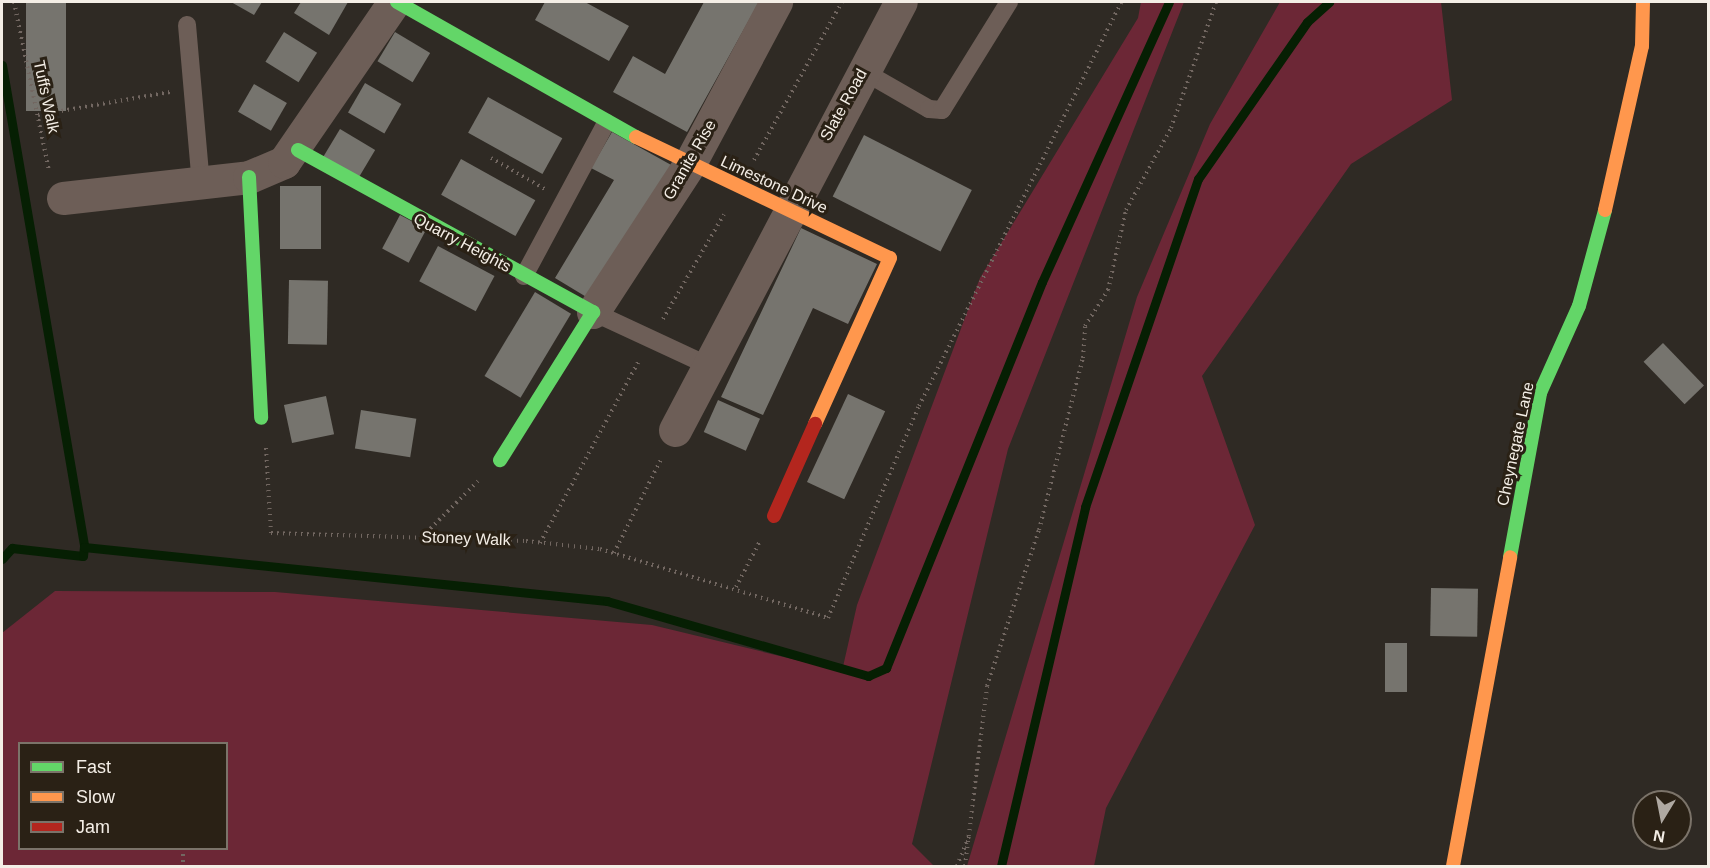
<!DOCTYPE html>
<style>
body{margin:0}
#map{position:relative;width:1710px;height:868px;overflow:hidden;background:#2f2a24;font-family:Helvetica,sans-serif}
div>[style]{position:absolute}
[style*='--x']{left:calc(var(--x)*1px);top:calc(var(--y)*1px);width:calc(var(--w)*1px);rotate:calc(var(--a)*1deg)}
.green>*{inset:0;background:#6c2736}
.stream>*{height:9px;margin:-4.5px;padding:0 4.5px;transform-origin:4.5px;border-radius:4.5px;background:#061f03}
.building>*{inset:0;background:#76746e;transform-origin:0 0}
.path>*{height:4px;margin-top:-2px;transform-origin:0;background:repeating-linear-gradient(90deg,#726761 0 1.5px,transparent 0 6px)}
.lane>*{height:18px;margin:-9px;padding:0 9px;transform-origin:9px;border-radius:9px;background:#6d5e57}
.street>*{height:33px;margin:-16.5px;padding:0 16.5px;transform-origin:16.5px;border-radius:16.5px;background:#6d5e57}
.fast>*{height:14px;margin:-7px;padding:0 7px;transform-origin:7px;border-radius:7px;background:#63d668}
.slow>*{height:14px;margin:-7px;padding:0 7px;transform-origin:7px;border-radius:7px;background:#ff974d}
.jam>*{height:14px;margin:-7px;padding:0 7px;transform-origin:7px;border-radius:7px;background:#b3261e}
span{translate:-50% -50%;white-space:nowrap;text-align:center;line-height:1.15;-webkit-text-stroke:6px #2a2115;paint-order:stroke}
.street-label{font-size:16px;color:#f4eee6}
.frame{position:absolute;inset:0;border:3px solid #f4eee6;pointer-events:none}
.legend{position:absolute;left:18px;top:742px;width:210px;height:108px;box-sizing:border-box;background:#2a2115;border:2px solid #7b7369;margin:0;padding:8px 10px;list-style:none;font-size:18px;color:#f4eee6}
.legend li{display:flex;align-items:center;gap:12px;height:30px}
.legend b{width:30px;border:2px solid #7b7369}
.north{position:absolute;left:1632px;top:790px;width:60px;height:60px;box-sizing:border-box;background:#2a2115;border:2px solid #7b7369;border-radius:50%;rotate:190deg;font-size:16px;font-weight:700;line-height:24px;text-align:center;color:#f4eee6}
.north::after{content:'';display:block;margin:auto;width:21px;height:27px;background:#afa9a2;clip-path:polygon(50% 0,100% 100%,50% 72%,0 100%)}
</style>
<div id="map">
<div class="green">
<div style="clip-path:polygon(evenodd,1141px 2px,1184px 2px,1008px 449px,912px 844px,934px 866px,2px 866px,2px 633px,55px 591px,275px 592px,652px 625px,842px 671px,857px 605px,980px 278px,1138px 18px,1141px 2px,20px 744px,226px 744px,226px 848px,20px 848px,20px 744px)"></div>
<div style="clip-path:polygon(1280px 2px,1441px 2px,1452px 100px,1351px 164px,1202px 376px,1255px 525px,1106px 808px,1094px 866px,967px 866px,1137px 297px,1210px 124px)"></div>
</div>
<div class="stream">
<div style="--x:2;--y:65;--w:489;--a:80.3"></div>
<div style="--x:2;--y:559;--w:15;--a:-48"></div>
<div style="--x:12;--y:548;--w:71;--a:6.4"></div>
<div style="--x:83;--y:556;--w:9;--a:-84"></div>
<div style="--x:84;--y:547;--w:526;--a:5.89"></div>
<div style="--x:607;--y:601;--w:272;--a:16"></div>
<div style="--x:868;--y:676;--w:20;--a:-24"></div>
<div style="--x:886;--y:668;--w:416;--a:-68"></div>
<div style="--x:1042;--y:282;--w:307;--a:-65.6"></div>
<div style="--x:1001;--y:866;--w:369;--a:-76.8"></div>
<div style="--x:1085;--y:507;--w:347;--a:-71"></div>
<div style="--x:1198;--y:179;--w:191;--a:-55.2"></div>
<div style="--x:1307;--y:22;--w:30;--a:-42"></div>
</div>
<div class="building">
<div style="left:26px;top:2px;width:40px;height:109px"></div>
<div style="clip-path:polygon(231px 2px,262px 2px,254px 15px)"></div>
<div style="clip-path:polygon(301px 2px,348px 2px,329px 35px,294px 13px)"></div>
<div style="clip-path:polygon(545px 2px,585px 2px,629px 26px,609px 61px,535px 20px)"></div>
<div style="clip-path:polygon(704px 2px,759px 2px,687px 132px,613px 92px,633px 56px,665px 74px)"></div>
<div style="left:284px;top:32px;width:39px;height:35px;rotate:32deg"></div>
<div style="left:395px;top:32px;width:41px;height:34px;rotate:31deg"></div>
<div style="left:365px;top:83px;width:42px;height:34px;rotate:30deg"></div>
<div style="left:254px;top:84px;width:38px;height:32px;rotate:30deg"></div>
<div style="left:488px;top:97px;width:85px;height:41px;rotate:29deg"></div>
<div style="left:340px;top:129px;width:41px;height:33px;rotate:31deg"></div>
<div style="clip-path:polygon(612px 132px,673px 166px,593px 301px,555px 278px,614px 180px,591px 168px)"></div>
<div style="left:864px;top:135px;width:121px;height:69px;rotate:27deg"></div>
<div style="left:461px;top:159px;width:85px;height:41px;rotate:29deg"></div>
<div style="left:321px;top:186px;width:63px;height:41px;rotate:90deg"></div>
<div style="left:400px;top:215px;width:30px;height:38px;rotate:28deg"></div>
<div style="clip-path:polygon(801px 228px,877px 264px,848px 324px,813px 308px,763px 415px,721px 397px)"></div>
<div style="left:438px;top:246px;width:64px;height:40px;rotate:28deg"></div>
<div style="left:289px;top:280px;width:39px;height:64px;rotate:1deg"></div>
<div style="left:535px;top:292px;width:42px;height:98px;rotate:31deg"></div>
<div style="left:1663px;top:343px;width:59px;height:27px;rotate:46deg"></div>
<div style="left:848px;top:394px;width:41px;height:97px;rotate:25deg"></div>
<div style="left:326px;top:396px;width:39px;height:43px;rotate:78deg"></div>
<div style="left:718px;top:400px;width:46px;height:35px;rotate:24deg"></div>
<div style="left:361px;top:410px;width:56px;height:39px;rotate:9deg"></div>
<div style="left:1431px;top:588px;width:47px;height:48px;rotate:1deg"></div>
<div style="left:1385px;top:643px;width:22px;height:49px"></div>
</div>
<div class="path">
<div style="--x:14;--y:2;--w:173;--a:78.3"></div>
<div style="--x:38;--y:115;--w:134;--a:-9.9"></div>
<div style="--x:491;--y:158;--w:62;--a:29.9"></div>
<div style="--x:754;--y:160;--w:181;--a:-60.9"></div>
<div style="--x:663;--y:319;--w:121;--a:-59.8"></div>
<div style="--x:266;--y:448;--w:85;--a:86.6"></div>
<div style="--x:271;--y:533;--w:255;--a:1.8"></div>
<div style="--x:526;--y:541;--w:74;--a:6.2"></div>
<div style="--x:600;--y:549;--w:238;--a:16.8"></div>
<div style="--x:828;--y:618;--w:231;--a:-66.8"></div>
<div style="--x:919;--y:406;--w:452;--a:-63.4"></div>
<div style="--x:422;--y:537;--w:79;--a:-45"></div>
<div style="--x:540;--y:543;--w:209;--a:-61.5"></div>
<div style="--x:614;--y:553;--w:107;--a:-63.4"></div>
<div style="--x:736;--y:587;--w:50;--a:-62.4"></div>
<div style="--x:183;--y:848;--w:18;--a:90"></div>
<div style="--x:957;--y:866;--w:32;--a:-68"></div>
<div style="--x:965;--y:866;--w:181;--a:-83"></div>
<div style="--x:987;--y:686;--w:164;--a:-71.6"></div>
<div style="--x:1039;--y:530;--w:178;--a:-75.7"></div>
<div style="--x:1083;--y:358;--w:32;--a:-86"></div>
<div style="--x:1085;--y:326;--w:43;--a:-57.4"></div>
<div style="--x:1108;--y:290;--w:82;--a:-77.3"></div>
<div style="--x:1126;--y:210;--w:94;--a:-61.2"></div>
<div style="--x:1171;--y:128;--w:134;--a:-70.3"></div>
</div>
<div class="lane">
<div style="--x:187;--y:25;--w:160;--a:85"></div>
<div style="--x:863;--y:71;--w:76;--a:29.9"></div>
<div style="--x:929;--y:109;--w:13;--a:4"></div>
<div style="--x:942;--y:110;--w:127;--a:-58.2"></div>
<div style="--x:524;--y:276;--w:174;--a:-61.8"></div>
<div style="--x:593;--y:312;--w:126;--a:24.9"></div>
</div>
<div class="street">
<div style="--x:63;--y:198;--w:187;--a:-6.4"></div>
<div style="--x:249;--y:177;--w:38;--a:-23"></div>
<div style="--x:284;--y:162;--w:194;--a:-55.5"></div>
<div style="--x:593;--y:312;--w:178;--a:-56.9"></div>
<div style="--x:690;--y:163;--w:183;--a:-61.9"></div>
<div style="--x:675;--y:430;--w:484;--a:-62.2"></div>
</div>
<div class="fast">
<div style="--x:397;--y:2;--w:274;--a:29.5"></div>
<div style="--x:298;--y:150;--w:337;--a:28.8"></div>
<div style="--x:593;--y:312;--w:175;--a:122.1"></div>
<div style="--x:249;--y:177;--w:241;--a:87.1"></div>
<div style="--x:1510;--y:557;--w:167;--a:-79.6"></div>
<div style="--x:1540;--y:393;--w:95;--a:-65.9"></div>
<div style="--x:1579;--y:306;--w:99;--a:-74.8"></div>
</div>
<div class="slow">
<div style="--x:636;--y:137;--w:281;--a:25.5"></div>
<div style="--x:890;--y:258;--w:182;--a:114.3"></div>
<div style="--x:1605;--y:210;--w:168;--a:-77.3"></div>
<div style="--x:1642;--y:46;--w:44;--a:-88.7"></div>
<div style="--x:1453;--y:866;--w:314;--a:-79.5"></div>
</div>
<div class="jam">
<div style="--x:774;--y:516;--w:101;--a:-66"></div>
</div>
<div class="street-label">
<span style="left:46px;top:97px;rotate:78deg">Tuffs Walk</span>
<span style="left:844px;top:105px;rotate:-61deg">Slate Road</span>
<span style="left:690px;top:160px;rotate:-60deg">Granite Rise</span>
<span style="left:774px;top:185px;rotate:25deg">Limestone Drive</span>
<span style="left:462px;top:243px;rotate:28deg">Quarry Heights</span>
<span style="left:1516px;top:444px;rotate:-78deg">Cheynegate Lane</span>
<span style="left:466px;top:539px;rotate:2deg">Stoney Walk</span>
</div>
<div class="frame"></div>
<ul class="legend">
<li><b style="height:8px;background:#63d668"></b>Fast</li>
<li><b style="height:8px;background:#ff974d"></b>Slow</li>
<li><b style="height:8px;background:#b3261e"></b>Jam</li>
</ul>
<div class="north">N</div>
</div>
